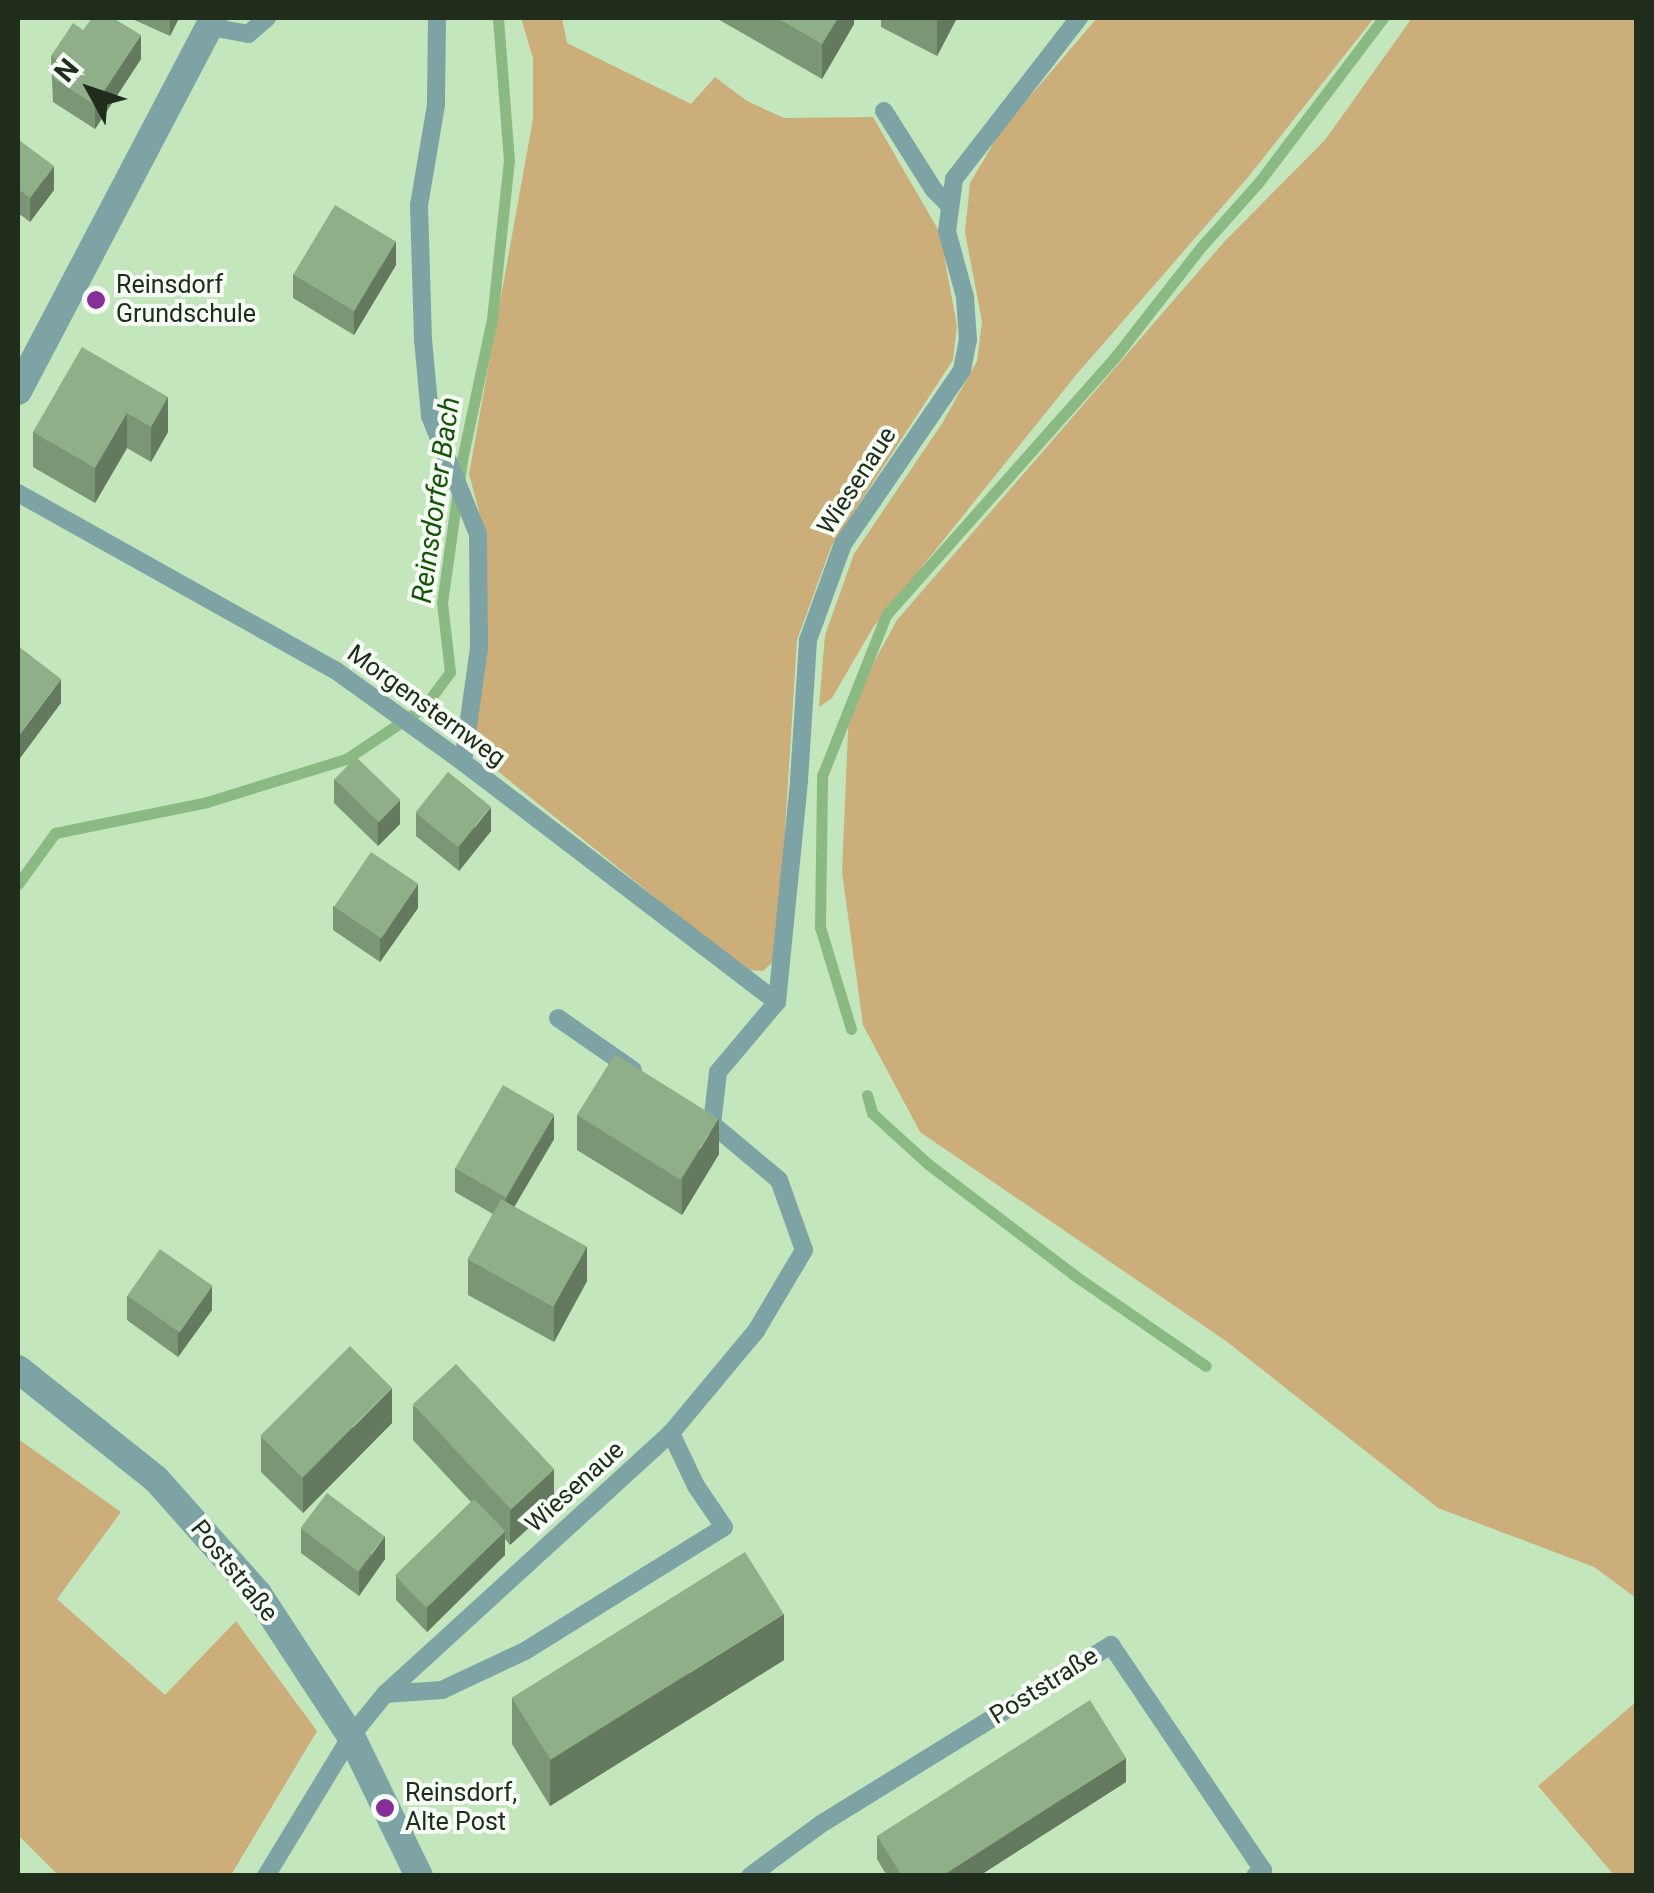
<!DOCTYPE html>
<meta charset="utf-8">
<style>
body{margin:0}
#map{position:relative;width:1654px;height:1893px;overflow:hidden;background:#c3e6bd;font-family:Roboto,sans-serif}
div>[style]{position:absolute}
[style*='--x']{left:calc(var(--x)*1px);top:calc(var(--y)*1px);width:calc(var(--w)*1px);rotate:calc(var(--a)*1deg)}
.green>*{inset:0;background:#ccae7a}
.stream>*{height:11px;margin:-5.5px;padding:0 5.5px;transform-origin:5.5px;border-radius:5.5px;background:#8bb983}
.service>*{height:18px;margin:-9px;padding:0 9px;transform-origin:9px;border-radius:9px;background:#7da3a5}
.minor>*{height:28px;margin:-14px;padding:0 14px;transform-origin:14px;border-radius:14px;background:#7da3a5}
.wall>*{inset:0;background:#7a9675}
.shaded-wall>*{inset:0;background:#637a5f}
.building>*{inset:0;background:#8eaf88;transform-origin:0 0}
.dots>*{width:28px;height:28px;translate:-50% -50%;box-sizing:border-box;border:5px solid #f7fef6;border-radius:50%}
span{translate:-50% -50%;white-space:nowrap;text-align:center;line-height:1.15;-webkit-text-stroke:8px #f7fef6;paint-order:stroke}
.poi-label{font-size:25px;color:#202d1d}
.left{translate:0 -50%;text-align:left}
.street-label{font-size:25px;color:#202d1d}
.water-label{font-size:28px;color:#165407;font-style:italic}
.frame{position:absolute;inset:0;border:20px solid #202d1d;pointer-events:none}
.north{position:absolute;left:40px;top:40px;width:100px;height:100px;-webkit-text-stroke:8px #f7fef6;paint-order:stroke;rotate:310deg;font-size:28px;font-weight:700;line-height:40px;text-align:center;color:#202d1d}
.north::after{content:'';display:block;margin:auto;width:35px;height:45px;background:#202d1d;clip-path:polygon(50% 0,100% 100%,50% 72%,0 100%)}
</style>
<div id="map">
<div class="green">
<div style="clip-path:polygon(521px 18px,562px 18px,567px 43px,691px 104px,715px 77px,747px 101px,784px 118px,873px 117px,940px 233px,957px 326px,953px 360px,831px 547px,797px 640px,777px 958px,763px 971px,746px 970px,485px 761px,474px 740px,485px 534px,469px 474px,533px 119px,533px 58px)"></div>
<div style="clip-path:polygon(1097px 18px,1374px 18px,1249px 176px,1076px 375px,872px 629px,832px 698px,819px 707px,825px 635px,854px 554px,943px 422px,977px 361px,982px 322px,965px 232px,970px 183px,1002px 129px)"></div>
<div style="clip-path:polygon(1412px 18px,1636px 18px,1636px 1598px,1594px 1567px,1438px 1508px,1226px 1341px,920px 1132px,863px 1025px,842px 872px,849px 708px,897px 620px,1224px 242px,1325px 140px)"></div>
<div style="clip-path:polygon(18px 1439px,121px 1512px,57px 1599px,165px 1695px,236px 1621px,317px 1731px,231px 1875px,58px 1875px,18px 1835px)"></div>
<div style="clip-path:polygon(1636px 1702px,1636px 1875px,1614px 1875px,1538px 1786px)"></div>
</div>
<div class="stream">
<div style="--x:18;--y:884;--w:63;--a:-54"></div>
<div style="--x:55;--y:833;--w:155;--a:-11.5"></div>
<div style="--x:207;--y:802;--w:145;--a:-17.2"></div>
<div style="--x:346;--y:759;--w:94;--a:-33.7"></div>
<div style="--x:424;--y:707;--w:44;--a:-53.4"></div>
<div style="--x:450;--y:672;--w:69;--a:-96.6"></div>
<div style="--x:442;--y:603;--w:144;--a:-82"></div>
<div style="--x:462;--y:460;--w:144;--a:-78"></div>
<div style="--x:492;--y:319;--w:159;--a:-83.9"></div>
<div style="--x:509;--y:161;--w:143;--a:-94.4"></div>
<div style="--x:851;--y:1029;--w:107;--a:-106.9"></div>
<div style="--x:820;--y:927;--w:151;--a:-89.2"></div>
<div style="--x:822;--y:776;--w:173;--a:-68.3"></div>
<div style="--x:886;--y:615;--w:345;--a:-48.4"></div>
<div style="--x:1115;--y:357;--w:140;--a:-52"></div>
<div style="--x:1201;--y:247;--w:87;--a:-48.3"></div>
<div style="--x:1259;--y:182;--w:206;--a:-52.9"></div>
<div style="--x:867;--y:1095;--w:19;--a:74"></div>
<div style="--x:872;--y:1113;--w:76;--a:42.3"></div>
<div style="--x:928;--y:1164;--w:183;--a:37.2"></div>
<div style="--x:1074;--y:1275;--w:160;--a:34.6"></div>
</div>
<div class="service">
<div style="--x:437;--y:18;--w:87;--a:90.7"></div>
<div style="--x:436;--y:105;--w:101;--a:99.6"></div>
<div style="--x:419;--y:205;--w:134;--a:88.3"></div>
<div style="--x:423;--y:339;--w:77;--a:84.8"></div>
<div style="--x:430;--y:416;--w:127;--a:67.9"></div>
<div style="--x:478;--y:534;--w:114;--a:89.5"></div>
<div style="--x:479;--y:648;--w:115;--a:98"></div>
<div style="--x:210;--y:27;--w:39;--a:10"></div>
<div style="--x:248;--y:34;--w:25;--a:-40"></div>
<div style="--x:884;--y:111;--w:93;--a:57.7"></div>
<div style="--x:934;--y:190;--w:21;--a:45"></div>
<div style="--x:18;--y:493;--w:363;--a:29.2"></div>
<div style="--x:335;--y:670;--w:158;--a:35.7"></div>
<div style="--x:463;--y:762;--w:395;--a:37.4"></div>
<div style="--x:558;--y:1018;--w:91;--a:34.7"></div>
<div style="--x:385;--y:1694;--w:57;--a:-4"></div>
<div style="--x:442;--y:1690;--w:92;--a:-25.2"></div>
<div style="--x:525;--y:1651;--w:234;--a:-31.9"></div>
<div style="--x:724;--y:1527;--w:50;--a:-124.3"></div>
<div style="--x:696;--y:1486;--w:59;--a:-115.3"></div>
<div style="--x:266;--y:1876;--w:164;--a:-58.7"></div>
<div style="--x:351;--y:1736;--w:54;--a:-51"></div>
<div style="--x:385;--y:1694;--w:387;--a:-42.4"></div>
<div style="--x:671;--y:1433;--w:133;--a:-50.2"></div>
<div style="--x:756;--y:1331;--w:94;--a:-59.3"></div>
<div style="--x:804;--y:1250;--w:74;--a:-109.7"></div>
<div style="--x:779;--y:1180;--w:87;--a:-140.1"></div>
<div style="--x:712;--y:1124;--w:52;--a:-83.4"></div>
<div style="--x:718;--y:1072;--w:92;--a:-49.9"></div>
<div style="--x:777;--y:1002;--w:223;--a:-84.3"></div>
<div style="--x:799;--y:780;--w:140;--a:-86.3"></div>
<div style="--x:808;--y:640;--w:102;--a:-70"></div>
<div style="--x:843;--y:544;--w:211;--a:-55.6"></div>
<div style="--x:962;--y:370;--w:31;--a:-79"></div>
<div style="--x:968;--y:340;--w:43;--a:-94"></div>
<div style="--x:965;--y:297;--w:68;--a:-105.3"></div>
<div style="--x:947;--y:231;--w:52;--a:-82.3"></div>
<div style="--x:954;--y:179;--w:204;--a:-52.2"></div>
<div style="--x:750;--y:1876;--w:88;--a:-36.2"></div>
<div style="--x:821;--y:1824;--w:341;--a:-31.7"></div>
<div style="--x:1111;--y:1645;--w:272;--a:56"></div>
<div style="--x:1263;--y:1870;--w:10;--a:143"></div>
</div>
<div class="minor">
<div style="--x:18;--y:391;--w:421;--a:-62.3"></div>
<div style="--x:18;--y:1369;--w:176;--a:38.6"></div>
<div style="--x:156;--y:1479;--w:154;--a:48.4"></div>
<div style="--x:258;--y:1594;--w:170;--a:56.8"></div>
<div style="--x:351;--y:1736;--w:156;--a:64.1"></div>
</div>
<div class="wall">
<div style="clip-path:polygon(130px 18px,179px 18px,170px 36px)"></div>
<div style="clip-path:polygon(716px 18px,854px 18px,854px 24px,822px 79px)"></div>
<div style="clip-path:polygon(881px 18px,957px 18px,937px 56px,881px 27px)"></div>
<div style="clip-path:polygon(83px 30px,141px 59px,95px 129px,53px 102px,51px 56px)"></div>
<div style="clip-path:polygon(18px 142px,54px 190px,30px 222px,18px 213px)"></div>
<div style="clip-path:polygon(396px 265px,354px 335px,293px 298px,293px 274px)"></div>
<div style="clip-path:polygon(168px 397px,168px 432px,151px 462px,127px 448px,95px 503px,33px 467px,33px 432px)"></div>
<div style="clip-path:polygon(334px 779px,400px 824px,378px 846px,334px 803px)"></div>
<div style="clip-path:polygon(416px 813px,491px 831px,459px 871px,416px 836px)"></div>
<div style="clip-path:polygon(333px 906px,418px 908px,380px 962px,333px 930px)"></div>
<div style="clip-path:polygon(577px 1115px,719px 1154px,682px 1215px,577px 1150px)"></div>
<div style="clip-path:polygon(554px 1139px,514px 1207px,587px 1281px,554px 1342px,468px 1295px,468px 1260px,493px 1214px,455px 1192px,455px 1168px)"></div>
<div style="clip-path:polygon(127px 1296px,212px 1310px,178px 1357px,127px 1320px)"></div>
<div style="clip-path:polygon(413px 1405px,554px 1505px,510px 1545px,505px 1539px,505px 1555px,427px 1632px,396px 1600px,396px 1576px,471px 1502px,413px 1440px)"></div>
<div style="clip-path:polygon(392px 1423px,303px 1513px,261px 1472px,261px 1437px)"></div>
<div style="clip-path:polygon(301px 1529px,385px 1559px,359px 1596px,301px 1553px)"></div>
<div style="clip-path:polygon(784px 1660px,550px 1806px,512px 1744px,512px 1698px)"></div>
<div style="clip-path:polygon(1126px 1782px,979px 1876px,887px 1876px,877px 1859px,877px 1836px)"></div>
</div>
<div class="shaded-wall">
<div style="clip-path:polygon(170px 18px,179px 18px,170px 36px)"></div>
<div style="clip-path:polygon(838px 18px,854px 18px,854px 24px,822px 79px,822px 44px)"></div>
<div style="clip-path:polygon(939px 18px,957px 18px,937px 56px,937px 21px)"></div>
<div style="clip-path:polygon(141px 35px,141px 59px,95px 129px,95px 105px)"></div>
<div style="clip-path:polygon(54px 166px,54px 190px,30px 222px,30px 198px)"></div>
<div style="clip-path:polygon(396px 241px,396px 265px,354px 335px,354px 311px)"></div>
<div style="clip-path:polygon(168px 397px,168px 432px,151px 462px,151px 427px)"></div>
<div style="clip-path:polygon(127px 413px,127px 448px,95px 503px,95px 468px)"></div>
<div style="clip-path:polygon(61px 679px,61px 703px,18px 761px,18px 737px)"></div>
<div style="clip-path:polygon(400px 800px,400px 824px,378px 846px,378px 822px)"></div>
<div style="clip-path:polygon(491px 807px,491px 831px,459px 871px,459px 847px)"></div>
<div style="clip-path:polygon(418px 884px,418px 908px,380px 962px,380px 938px)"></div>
<div style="clip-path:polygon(554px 1115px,554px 1139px,506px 1221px,506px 1197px)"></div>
<div style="clip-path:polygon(719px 1118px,719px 1154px,682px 1215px,682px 1179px)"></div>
<div style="clip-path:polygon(587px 1246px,587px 1281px,554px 1342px,554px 1306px)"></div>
<div style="clip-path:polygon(212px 1286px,212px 1310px,178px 1357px,178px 1333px)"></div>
<div style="clip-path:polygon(392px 1388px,392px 1423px,303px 1513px,303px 1478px)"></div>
<div style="clip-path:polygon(554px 1469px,554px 1505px,510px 1545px,510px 1510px)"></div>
<div style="clip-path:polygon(505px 1531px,505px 1555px,427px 1632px,427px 1608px)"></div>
<div style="clip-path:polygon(385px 1536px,385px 1559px,359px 1596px,359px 1572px)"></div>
<div style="clip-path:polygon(784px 1614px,784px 1660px,550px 1806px,550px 1760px)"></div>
<div style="clip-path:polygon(1126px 1758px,1126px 1782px,979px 1876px,942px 1876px)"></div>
</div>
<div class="building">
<div style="clip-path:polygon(92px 18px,113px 18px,141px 35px,95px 105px,53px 78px,62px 63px,51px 56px,73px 23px,83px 30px)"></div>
<div style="clip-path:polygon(777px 18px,838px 18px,822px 44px)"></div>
<div style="clip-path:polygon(19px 140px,54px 166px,30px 198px,18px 189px,18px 142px)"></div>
<div style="left:335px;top:205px;width:71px;height:81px;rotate:31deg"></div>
<div style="clip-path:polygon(82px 347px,168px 397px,151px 427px,127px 413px,95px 468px,33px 432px)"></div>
<div style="clip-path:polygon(18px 646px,61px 679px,18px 737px)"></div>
<div style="left:356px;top:757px;width:62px;height:31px;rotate:44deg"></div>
<div style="left:448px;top:772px;width:55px;height:52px;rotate:39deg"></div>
<div style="left:371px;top:852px;width:57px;height:66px;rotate:34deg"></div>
<div style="left:615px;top:1054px;width:122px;height:72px;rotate:32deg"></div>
<div style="left:503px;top:1085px;width:59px;height:96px;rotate:30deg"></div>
<div style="left:501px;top:1199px;width:98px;height:69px;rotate:29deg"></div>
<div style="left:160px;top:1249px;width:64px;height:57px;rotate:35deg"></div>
<div style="left:350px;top:1346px;width:59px;height:127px;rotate:45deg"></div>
<div style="left:456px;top:1364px;width:144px;height:59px;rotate:47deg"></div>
<div style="left:327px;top:1493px;width:72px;height:44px;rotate:37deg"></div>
<div style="left:474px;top:1499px;width:45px;height:110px;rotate:46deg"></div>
<div style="left:745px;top:1552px;width:73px;height:275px;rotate:58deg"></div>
<div style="clip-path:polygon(1090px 1700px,1126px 1758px,942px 1876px,902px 1876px,877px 1836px)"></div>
</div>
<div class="dots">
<div style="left:96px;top:300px;background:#882e9a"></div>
<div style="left:385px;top:1808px;background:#882e9a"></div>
</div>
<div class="poi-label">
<span class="left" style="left:116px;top:300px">Reinsdorf<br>Grundschule</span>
<span class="left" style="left:405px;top:1808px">Reinsdorf,<br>Alte Post</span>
</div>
<div class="street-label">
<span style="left:857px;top:481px;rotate:-57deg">Wiesenaue</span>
<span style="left:426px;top:706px;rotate:36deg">Morgensternweg</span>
<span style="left:575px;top:1487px;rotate:-42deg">Wiesenaue</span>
<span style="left:234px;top:1571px;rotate:51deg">Poststraße</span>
<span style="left:1044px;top:1686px;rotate:-32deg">Poststraße</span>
</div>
<div class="water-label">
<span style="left:436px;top:500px;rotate:-82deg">Reinsdorfer Bach</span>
</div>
<div class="frame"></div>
<div class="north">N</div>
</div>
